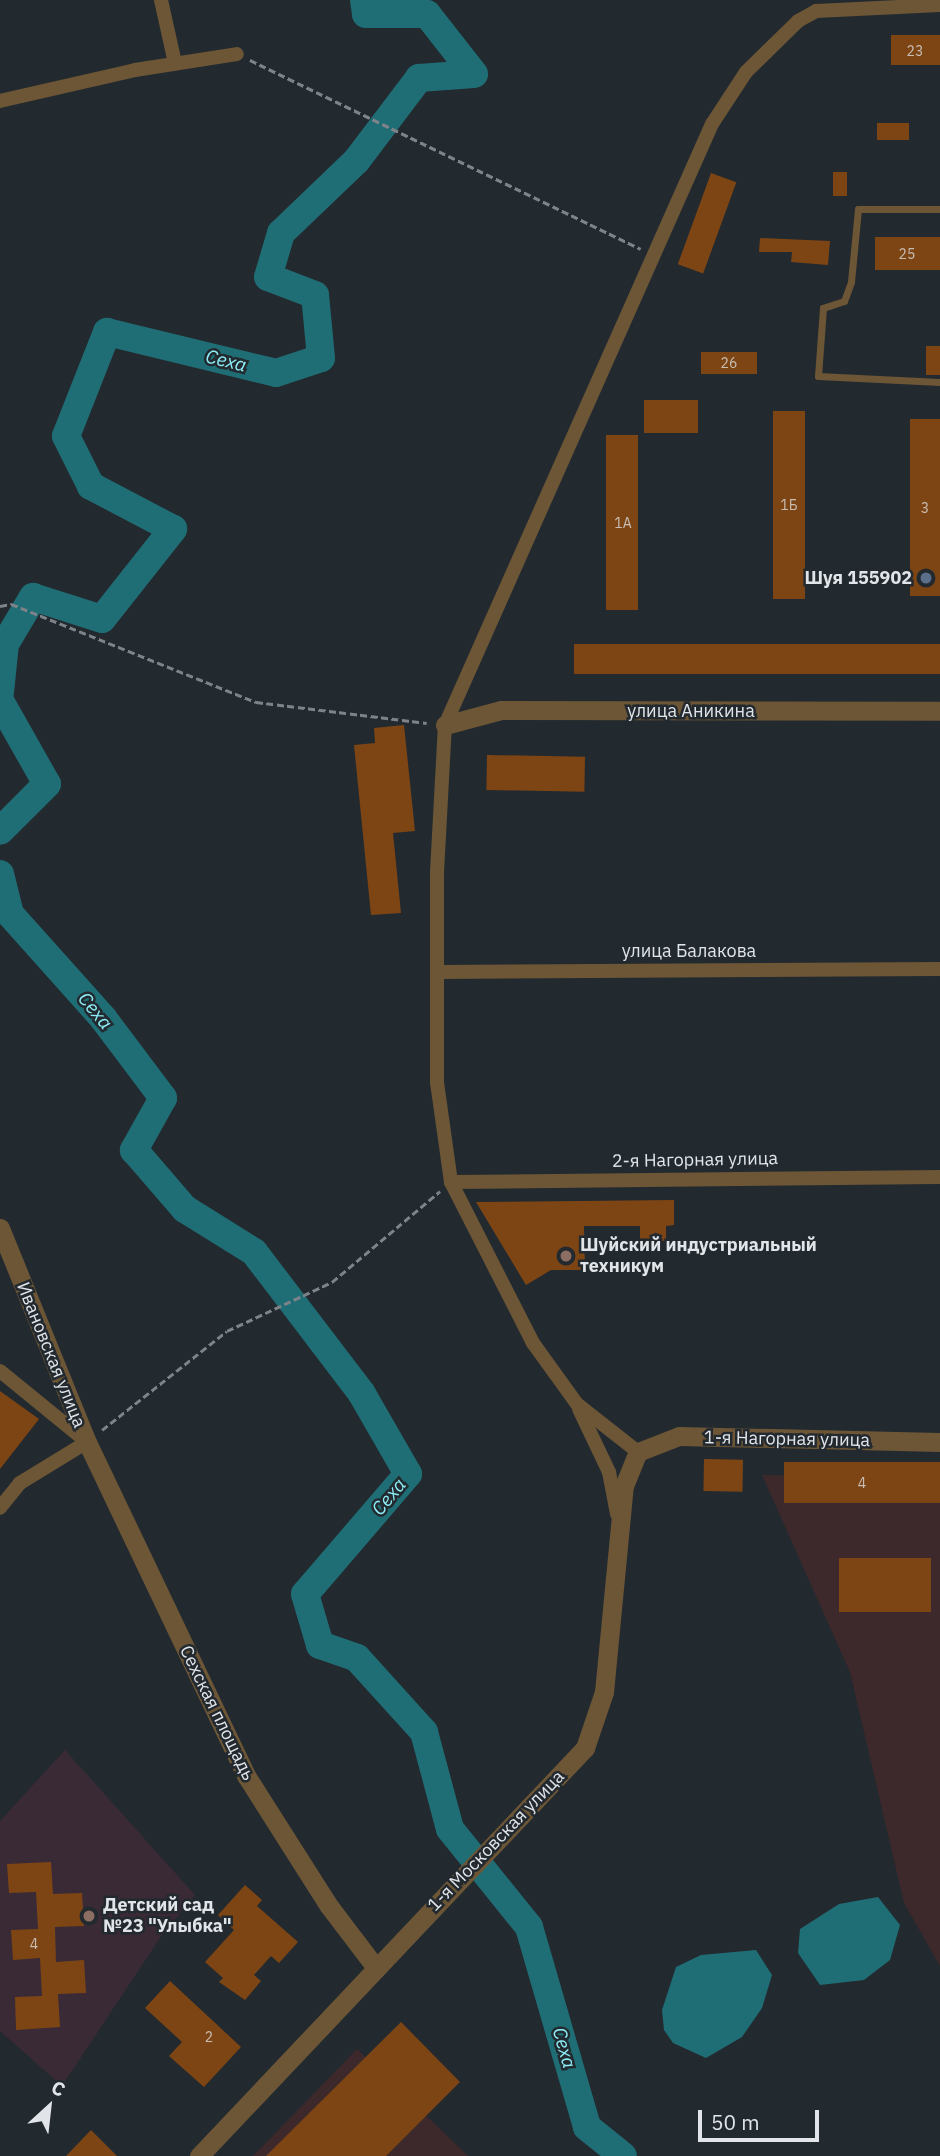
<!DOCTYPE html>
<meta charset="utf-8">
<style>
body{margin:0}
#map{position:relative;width:940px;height:2156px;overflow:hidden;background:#22292f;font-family:"IBM Plex Sans",sans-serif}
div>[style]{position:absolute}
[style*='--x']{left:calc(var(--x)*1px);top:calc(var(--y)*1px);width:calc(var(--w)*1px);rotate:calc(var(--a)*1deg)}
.industrial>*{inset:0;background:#3d292b}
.education>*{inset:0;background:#392a36}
.water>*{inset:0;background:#206e75}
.river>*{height:28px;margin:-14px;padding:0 14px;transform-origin:14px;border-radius:14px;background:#206e75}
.building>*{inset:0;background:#7e4514;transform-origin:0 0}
.path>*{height:2.5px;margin-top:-1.25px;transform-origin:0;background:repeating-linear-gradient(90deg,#7d8388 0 7px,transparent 0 10.5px)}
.service>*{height:7px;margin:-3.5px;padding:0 3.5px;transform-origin:3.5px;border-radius:3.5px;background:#6c5636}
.minor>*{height:14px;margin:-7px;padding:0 7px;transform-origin:7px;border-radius:7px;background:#6c5636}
.tertiary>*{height:19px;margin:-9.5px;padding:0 9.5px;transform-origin:9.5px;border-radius:9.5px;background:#6c5636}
.dots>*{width:19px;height:19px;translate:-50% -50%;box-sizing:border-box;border:4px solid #22292f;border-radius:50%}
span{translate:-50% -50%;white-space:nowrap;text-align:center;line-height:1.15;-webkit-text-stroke:5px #22292f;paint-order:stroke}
.number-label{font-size:14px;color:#c8bdb4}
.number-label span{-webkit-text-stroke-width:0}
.poi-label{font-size:18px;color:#e1e5e9;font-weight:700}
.right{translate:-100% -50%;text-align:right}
.left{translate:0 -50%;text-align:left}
.street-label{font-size:18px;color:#e1e5e9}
.water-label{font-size:19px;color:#8cedf6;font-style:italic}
.north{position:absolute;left:14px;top:2072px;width:70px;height:70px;-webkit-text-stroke:5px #22292f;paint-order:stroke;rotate:27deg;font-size:19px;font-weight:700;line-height:28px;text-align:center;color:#e1e5e9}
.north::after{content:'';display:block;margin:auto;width:24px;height:32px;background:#e1e5e9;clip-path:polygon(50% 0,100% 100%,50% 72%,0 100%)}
.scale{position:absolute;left:698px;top:2110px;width:121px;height:32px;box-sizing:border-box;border:4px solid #e1e5e9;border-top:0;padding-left:9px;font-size:21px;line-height:24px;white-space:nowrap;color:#e1e5e9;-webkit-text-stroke:5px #22292f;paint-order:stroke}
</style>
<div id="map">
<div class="industrial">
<div style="clip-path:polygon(762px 1475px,940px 1477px,940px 1966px,904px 1903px,850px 1672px)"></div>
<div style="clip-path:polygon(357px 2049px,468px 2156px,253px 2156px)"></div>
</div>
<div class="education">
<div style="clip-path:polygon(65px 1750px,195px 1895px,160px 1938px,62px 2086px,0 2031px,0 1821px)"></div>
</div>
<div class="water">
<div style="clip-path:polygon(878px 1897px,900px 1925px,890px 1960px,864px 1980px,820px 1985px,798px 1953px,800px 1929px,839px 1904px)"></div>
<div style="clip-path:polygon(756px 1950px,772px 1975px,762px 2008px,742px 2037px,706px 2058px,673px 2043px,664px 2030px,662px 2010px,676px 1967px,701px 1955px)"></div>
</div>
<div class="river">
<div style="--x:0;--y:692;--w:48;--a:-84.1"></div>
<div style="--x:5;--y:644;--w:55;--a:-59.2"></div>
<div style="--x:33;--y:597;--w:72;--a:17.7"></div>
<div style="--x:102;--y:619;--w:115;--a:-51.7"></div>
<div style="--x:173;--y:529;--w:93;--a:-152.3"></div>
<div style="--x:91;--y:486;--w:56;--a:-116.6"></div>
<div style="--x:66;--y:436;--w:112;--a:-68.5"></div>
<div style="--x:107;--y:332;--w:174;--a:13.6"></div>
<div style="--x:276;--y:373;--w:47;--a:-18.4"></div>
<div style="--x:321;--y:358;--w:63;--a:-95.4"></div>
<div style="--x:315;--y:295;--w:50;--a:-159"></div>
<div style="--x:268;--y:277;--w:46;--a:-73.5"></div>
<div style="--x:281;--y:233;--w:105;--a:-43.8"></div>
<div style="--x:357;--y:160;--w:103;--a:-52.9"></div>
<div style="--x:419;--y:78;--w:55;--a:-4.2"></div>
<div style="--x:474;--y:74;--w:76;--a:-128.1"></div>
<div style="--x:427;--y:14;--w:61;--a:180"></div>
<div style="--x:366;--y:14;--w:14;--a:-98"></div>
<div style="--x:0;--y:701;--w:95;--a:60.5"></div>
<div style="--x:47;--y:784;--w:66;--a:135"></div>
<div style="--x:0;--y:874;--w:41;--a:76"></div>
<div style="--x:10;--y:914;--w:140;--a:48.2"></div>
<div style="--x:103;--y:1018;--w:100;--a:53.1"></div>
<div style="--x:163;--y:1098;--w:60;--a:119.1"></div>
<div style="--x:134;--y:1150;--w:78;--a:49.2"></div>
<div style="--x:185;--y:1209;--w:81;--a:31.9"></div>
<div style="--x:254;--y:1252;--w:178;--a:52.7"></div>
<div style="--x:362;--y:1394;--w:92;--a:60.1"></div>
<div style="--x:408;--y:1474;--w:158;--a:130.6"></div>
<div style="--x:305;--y:1594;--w:53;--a:73.6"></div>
<div style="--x:320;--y:1645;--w:39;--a:19"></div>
<div style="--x:357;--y:1658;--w:100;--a:47.8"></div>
<div style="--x:424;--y:1732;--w:100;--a:75"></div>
<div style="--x:450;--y:1829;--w:126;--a:51.1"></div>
<div style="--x:529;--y:1927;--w:208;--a:73.8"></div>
<div style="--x:587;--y:2127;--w:46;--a:38.9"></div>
</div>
<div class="building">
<div style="left:940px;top:35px;width:30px;height:49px;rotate:90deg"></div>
<div style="left:877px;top:123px;width:32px;height:17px"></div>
<div style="left:833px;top:172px;width:14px;height:24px"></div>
<div style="left:711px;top:173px;width:27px;height:97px;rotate:20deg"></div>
<div style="left:940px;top:237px;width:33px;height:65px;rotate:90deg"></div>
<div style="clip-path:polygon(760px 238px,830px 241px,828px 265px,791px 262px,792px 252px,759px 252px)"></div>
<div style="left:926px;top:346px;width:14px;height:29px"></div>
<div style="left:757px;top:352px;width:22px;height:56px;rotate:90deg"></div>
<div style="left:644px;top:400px;width:54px;height:33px"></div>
<div style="left:773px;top:411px;width:32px;height:188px"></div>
<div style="left:910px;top:419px;width:30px;height:177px"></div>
<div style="left:606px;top:435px;width:32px;height:175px"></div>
<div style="left:574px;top:644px;width:366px;height:30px"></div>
<div style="clip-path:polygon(404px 725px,415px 831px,393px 833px,401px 913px,371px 915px,354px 745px,375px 743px,374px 728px)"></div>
<div style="left:487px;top:755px;width:98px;height:35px;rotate:1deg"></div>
<div style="clip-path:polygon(674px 1200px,674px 1225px,666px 1226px,666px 1241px,640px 1241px,640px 1226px,584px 1226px,585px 1270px,551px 1270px,526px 1285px,476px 1202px)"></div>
<div style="clip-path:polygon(0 1391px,39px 1419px,0 1469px)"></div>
<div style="left:704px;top:1459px;width:39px;height:32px;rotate:1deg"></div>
<div style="left:784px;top:1462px;width:156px;height:41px"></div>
<div style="left:839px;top:1558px;width:92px;height:54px"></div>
<div style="clip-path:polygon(51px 1862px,53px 1894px,82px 1893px,84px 1926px,55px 1927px,56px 1962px,84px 1960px,86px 1993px,58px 1994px,60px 2027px,16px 2030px,15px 1997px,42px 1996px,40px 1958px,13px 1960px,11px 1930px,38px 1929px,36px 1892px,9px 1893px,7px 1864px)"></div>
<div style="clip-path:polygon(245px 1885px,262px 1900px,257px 1906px,298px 1942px,279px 1963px,271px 1956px,254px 1975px,261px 1981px,245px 2000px,219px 1982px,223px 1978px,205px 1962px,234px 1930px,218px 1915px)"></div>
<div style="clip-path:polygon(170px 1981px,241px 2047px,204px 2087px,169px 2056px,182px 2042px,145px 2008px)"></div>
<div style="clip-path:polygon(401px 2022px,460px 2082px,386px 2156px,266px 2156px)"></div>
<div style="clip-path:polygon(91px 2130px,117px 2156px,66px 2156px)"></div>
</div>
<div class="path">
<div style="--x:250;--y:60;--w:434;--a:25.8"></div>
<div style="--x:0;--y:606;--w:11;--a:-10"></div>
<div style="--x:11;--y:604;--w:264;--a:21.8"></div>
<div style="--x:256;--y:702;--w:172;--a:7"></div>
<div style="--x:102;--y:1430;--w:159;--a:-38.4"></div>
<div style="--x:227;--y:1331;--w:116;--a:-25"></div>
<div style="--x:332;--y:1282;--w:141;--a:-40.1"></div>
</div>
<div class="service">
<div style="--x:940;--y:209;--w:82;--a:180"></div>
<div style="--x:858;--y:209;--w:73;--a:95.5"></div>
<div style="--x:851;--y:282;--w:20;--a:110"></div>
<div style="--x:844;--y:301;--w:22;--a:162"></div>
<div style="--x:823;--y:308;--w:68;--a:94.2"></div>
<div style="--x:818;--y:376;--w:122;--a:2.8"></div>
</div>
<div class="minor">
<div style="--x:161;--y:0;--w:65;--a:77.5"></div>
<div style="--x:0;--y:101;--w:139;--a:-12.9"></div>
<div style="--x:135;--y:70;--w:103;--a:-8.9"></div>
<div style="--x:439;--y:972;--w:501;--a:-0.34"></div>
<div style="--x:451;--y:1182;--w:489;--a:-0.6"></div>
<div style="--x:0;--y:1371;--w:112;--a:39.2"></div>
<div style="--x:87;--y:1442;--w:79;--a:148.5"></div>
<div style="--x:20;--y:1483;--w:32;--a:129"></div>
<div style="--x:579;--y:1409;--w:70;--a:64.5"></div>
<div style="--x:609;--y:1472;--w:43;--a:79.2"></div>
<div style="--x:638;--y:1452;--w:78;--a:-141.8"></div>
<div style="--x:577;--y:1404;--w:75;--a:-125.8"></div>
<div style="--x:533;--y:1343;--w:181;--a:-117"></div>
<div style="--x:451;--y:1182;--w:100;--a:-98"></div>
<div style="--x:437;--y:1083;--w:211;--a:-90"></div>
<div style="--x:437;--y:872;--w:147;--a:-86.9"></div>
<div style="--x:445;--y:725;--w:658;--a:-66.05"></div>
<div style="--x:712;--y:124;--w:62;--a:-56.8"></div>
<div style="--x:746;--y:72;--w:73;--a:-44.4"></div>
<div style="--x:798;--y:21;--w:21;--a:-29"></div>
<div style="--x:816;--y:11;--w:124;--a:-2.8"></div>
</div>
<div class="tertiary">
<div style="--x:445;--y:725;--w:58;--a:-15"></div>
<div style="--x:501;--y:710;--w:439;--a:0.1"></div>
<div style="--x:0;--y:1228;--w:231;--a:67.9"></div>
<div style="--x:87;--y:1442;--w:371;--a:64.5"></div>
<div style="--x:247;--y:1777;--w:153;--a:57.6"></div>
<div style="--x:329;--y:1906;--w:78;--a:52.8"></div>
<div style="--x:199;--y:2156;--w:562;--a:-46.59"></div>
<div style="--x:585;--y:1748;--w:59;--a:-71.3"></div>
<div style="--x:604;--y:1692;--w:207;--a:-84.5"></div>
<div style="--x:624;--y:1486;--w:37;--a:-68"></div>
<div style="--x:638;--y:1452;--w:44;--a:-21.3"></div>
<div style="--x:679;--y:1436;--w:261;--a:1.3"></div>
</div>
<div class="dots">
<div style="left:926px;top:578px;background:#5c6f8a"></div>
<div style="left:566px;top:1256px;background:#8d6e63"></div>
<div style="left:89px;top:1916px;background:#8d6e63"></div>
</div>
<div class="number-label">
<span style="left:915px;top:51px">23</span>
<span style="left:907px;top:254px">25</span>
<span style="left:729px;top:363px">26</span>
<span style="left:789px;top:505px">1Б</span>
<span style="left:925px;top:508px">3</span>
<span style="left:623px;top:523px">1А</span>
<span style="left:862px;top:1483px">4</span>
<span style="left:34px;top:1944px">4</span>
<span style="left:209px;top:2037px">2</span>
</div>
<div class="poi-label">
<span class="right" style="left:912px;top:578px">Шуя 155902</span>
<span class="left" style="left:580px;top:1256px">Шуйский индустриальный<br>техникум</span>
<span class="left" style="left:103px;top:1916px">Детский сад<br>№23 "Улыбка"</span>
</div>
<div class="street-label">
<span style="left:691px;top:711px">улица Аникина</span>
<span style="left:689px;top:951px">улица Балакова</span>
<span style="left:695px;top:1160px;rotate:-1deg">2-я Нагорная улица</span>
<span style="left:51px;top:1355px;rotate:68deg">Ивановская улица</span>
<span style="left:787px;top:1439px;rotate:1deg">1-я Нагорная улица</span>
<span style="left:217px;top:1713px;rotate:64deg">Сехская площадь</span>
<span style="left:496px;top:1841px;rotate:-46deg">1-я Московская улица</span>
</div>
<div class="water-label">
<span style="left:226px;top:361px;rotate:14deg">Сеха</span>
<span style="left:95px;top:1011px;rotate:50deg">Сеха</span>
<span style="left:389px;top:1497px;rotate:-50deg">Сеха</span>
<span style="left:564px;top:2048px;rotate:74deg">Сеха</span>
</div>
<div class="north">С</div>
<div class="scale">50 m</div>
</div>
